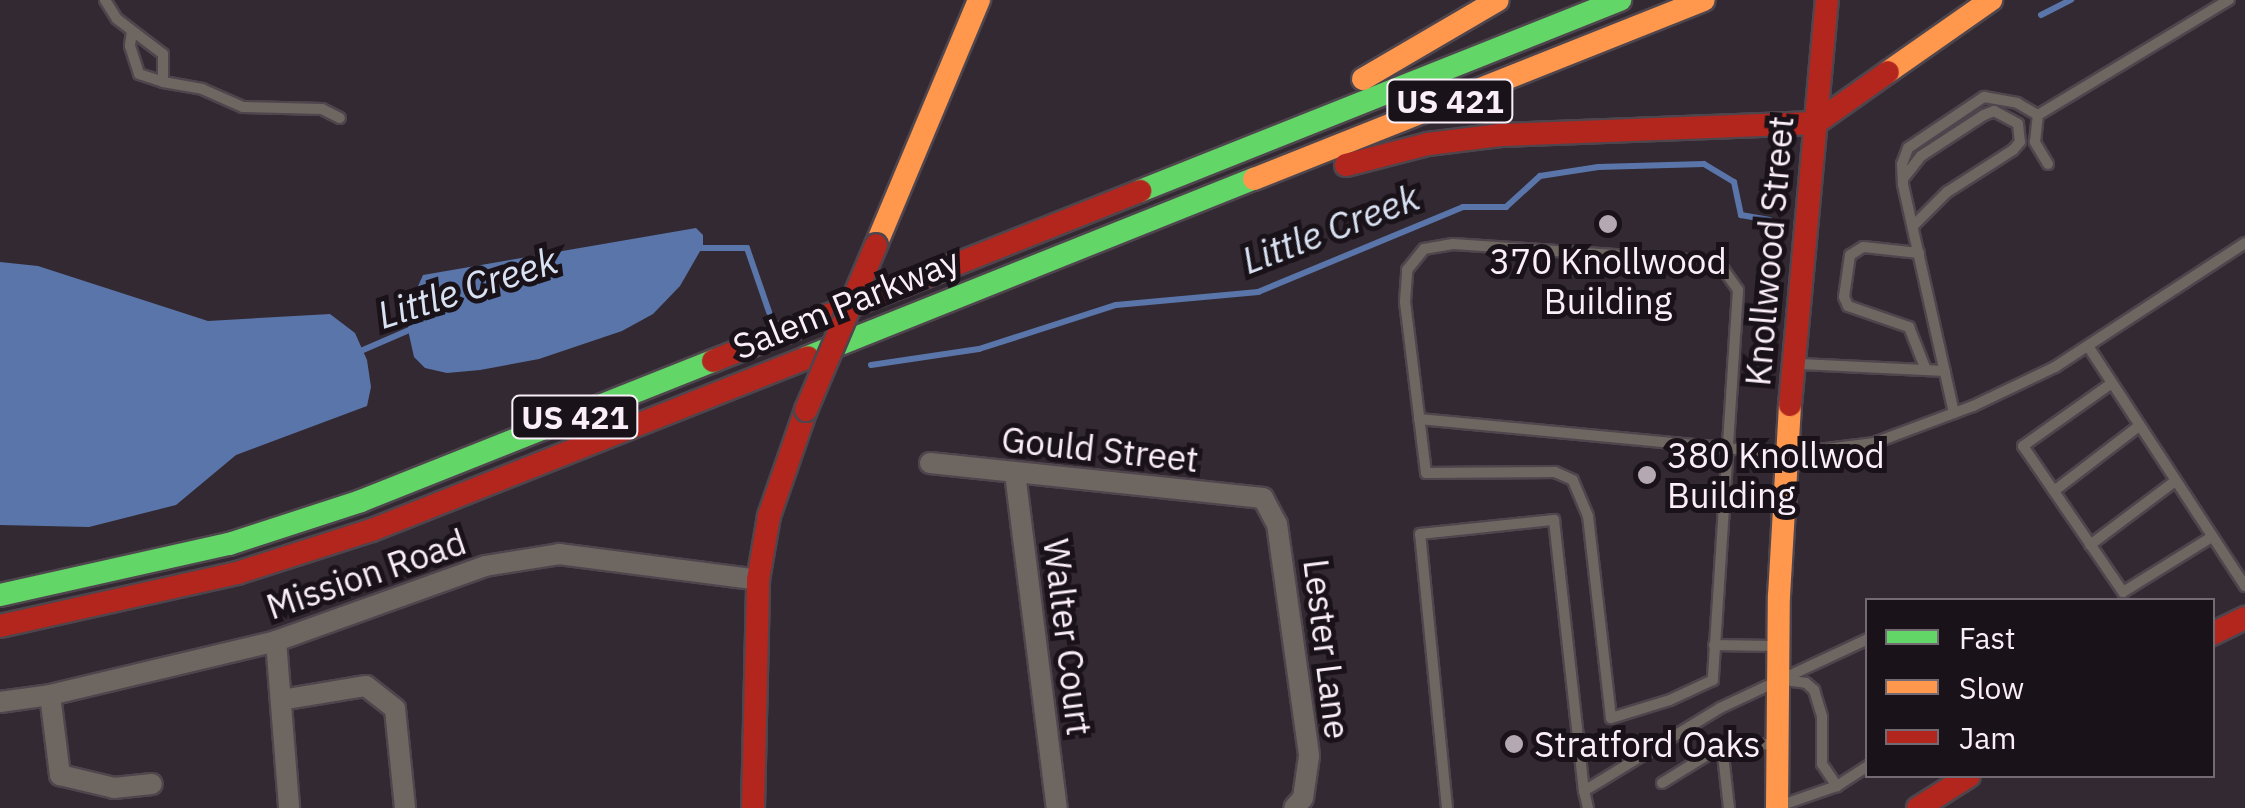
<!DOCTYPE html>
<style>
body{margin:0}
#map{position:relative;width:2245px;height:808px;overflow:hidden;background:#332932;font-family:"IBM Plex Sans",sans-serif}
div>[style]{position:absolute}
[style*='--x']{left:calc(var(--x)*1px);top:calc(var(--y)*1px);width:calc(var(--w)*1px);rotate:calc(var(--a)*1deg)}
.water>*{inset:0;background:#5a75a9}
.stream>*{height:6px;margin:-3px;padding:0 3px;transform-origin:3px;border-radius:3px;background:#5a75a9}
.roads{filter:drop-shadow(2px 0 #4e454d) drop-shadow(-2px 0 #4e454d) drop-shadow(0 2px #4e454d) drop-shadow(0 -2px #4e454d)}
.lane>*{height:10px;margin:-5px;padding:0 5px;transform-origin:5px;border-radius:5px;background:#6e6761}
.street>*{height:20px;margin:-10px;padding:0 10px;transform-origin:10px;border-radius:10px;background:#6e6761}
.fast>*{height:22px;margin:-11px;padding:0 11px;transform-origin:11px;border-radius:11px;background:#63d668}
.slow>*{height:22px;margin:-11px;padding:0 11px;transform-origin:11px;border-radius:11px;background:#ff974d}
.jam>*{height:22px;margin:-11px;padding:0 11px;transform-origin:11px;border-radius:11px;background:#b3261e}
.bridges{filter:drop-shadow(2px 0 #4e454d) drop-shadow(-2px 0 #4e454d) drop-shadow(0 2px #4e454d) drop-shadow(0 -2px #4e454d)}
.jam-bridge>*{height:22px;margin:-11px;padding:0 11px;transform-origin:11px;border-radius:11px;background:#b3261e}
.dots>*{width:28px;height:28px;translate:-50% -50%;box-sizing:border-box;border:5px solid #1a1219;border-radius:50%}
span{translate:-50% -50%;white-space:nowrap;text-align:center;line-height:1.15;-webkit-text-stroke:10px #1a1219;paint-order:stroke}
.shield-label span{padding:2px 8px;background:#1a1219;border:2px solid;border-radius:8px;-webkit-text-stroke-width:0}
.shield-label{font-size:32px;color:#faeef9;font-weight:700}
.street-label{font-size:35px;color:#faeef9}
.poi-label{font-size:35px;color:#faeef9}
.left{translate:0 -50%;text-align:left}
.water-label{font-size:38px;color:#d9e2f3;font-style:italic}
.legend{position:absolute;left:1865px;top:598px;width:350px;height:180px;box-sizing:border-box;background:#1a1219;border:2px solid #746a73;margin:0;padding:12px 18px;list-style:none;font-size:30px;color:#faeef9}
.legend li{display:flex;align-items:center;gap:20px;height:50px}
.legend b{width:50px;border:2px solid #746a73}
</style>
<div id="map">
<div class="water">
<div style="clip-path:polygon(696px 228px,703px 235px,703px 246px,680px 286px,653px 314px,622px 331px,539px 359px,480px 370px,447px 373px,425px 368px,414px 357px,408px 330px,411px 302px,423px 275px)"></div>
<div style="clip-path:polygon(0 262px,38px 266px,208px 321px,330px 314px,355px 333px,367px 360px,371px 387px,367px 406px,236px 455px,176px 505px,89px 527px,0 525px)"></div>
</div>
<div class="stream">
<div style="--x:2041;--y:15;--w:34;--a:-27"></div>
<div style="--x:695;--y:248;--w:52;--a:0"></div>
<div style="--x:747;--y:248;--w:68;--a:71"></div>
<div style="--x:356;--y:353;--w:63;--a:-23.3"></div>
<div style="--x:871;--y:365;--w:109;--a:-8.4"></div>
<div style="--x:979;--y:349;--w:144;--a:-17.8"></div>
<div style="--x:1116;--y:305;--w:143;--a:-5.2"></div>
<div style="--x:1258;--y:292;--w:222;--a:-22.5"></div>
<div style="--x:1463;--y:207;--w:43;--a:0"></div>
<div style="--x:1506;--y:207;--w:46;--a:-42.4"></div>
<div style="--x:1540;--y:176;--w:59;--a:-8.8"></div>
<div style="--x:1598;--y:167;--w:106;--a:-1.6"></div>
<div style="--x:1704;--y:164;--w:35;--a:31"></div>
<div style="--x:1734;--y:182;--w:34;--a:78"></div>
<div style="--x:1741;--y:215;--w:29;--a:10"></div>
</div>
<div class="roads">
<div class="lane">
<div style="--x:105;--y:0;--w:22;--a:58"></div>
<div style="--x:117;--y:19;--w:58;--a:37.3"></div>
<div style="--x:163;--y:54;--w:28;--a:90"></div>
<div style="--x:163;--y:82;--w:40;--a:10"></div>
<div style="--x:202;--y:89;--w:45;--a:23.7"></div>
<div style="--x:243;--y:107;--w:79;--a:1.5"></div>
<div style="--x:322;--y:109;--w:20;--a:27"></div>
<div style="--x:132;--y:31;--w:15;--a:98"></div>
<div style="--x:130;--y:46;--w:29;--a:72"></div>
<div style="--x:139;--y:74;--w:25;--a:18"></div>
<div style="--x:2048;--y:164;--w:26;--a:-121"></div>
<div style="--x:2035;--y:142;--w:27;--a:-84"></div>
<div style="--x:2038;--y:115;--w:223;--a:-31.1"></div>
<div style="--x:1903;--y:179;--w:29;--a:-52"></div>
<div style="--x:1921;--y:156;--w:75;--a:-33.1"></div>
<div style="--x:1984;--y:115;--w:11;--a:-22"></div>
<div style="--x:1994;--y:111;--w:27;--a:28"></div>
<div style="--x:2018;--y:124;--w:18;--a:84"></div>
<div style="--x:2020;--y:142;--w:11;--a:131"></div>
<div style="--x:2013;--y:150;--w:78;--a:147.5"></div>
<div style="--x:1947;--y:192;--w:48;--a:135"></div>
<div style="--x:1453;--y:244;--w:251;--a:3.9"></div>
<div style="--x:1703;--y:261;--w:23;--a:23"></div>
<div style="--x:1724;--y:270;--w:24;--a:55"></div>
<div style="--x:1738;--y:290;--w:391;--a:93.7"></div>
<div style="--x:1713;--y:680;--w:47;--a:155.1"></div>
<div style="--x:1670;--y:700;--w:62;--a:163"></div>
<div style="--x:1611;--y:718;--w:203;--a:-96.5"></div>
<div style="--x:1588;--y:516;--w:39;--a:-113"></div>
<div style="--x:1573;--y:480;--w:20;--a:-156"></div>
<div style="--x:1555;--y:472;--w:129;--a:179.6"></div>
<div style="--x:1426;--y:473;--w:172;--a:-97"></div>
<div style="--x:1405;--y:302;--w:32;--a:-86"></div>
<div style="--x:1407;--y:270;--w:27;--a:-51"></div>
<div style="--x:1424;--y:249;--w:29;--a:-10"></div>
<div style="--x:1919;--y:253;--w:56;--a:-173.9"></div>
<div style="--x:1863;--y:247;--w:15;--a:148"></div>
<div style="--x:1850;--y:255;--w:42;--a:98.1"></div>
<div style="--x:1844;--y:297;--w:10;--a:66"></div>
<div style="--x:1848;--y:306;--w:65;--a:19"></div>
<div style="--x:1909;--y:327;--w:46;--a:68.4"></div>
<div style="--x:2088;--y:346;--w:287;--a:56.8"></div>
<div style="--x:1800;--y:364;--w:145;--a:2.8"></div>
<div style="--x:2112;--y:383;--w:109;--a:144.7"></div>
<div style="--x:2023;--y:446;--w:177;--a:55.6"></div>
<div style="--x:2123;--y:592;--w:102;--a:-31.8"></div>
<div style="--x:1954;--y:413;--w:235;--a:-102.6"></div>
<div style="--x:1903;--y:184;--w:20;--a:-93"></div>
<div style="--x:1902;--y:164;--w:17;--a:-69"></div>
<div style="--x:1908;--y:148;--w:92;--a:-33.9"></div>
<div style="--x:1984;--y:97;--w:34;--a:10"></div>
<div style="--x:2017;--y:103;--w:24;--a:30"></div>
<div style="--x:1419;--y:419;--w:369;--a:5.4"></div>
<div style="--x:1786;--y:454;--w:89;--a:-7.1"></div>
<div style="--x:1874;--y:443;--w:106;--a:-20.5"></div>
<div style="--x:1973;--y:406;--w:91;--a:-25.4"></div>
<div style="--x:2055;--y:367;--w:227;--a:-33.1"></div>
<div style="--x:2054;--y:491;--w:107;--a:-37.4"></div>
<div style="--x:2090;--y:545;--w:105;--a:-36.9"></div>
<div style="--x:1714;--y:645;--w:59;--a:1"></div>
<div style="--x:1785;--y:680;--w:21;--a:8"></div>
<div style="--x:1806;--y:683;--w:11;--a:41"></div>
<div style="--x:1814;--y:690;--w:28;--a:73"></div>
<div style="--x:1822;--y:717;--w:47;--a:90"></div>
<div style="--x:1822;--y:764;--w:27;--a:56"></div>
<div style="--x:1662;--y:783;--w:70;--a:-31.7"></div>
<div style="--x:1782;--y:805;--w:58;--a:-19.1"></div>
<div style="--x:1837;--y:786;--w:37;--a:-33"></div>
<div style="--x:1447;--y:808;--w:275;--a:-95.6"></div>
<div style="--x:1420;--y:534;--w:135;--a:-6"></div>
<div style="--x:1554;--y:520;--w:273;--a:83.7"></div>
<div style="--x:1588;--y:808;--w:17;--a:-103"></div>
<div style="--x:1584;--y:791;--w:159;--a:-31.4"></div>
<div style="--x:1720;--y:708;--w:163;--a:-25"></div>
<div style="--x:1729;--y:808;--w:62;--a:-96.4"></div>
<div style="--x:1722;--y:746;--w:52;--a:-2.2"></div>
</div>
<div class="street">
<div style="--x:930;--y:463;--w:335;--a:6"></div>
<div style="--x:1263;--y:498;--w:30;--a:62"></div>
<div style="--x:1277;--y:524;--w:234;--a:82.1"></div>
<div style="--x:1309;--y:756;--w:42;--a:98.1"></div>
<div style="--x:1303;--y:798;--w:13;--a:132"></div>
<div style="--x:1015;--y:473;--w:338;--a:82.9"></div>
<div style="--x:276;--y:641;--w:168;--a:85.5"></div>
<div style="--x:50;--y:695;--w:81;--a:82.9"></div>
<div style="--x:60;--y:775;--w:56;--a:13.5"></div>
<div style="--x:114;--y:788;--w:38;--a:-6"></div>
<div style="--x:281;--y:700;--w:86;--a:-9.4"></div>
<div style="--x:366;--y:686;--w:37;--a:38"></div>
<div style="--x:395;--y:709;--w:100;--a:84.2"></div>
<div style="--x:0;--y:702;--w:50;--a:-8"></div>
<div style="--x:50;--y:695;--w:232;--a:-13.4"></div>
<div style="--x:276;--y:641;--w:222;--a:-19.7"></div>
<div style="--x:485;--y:566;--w:75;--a:-9.2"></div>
<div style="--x:559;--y:554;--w:201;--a:7.4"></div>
</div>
<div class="fast">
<div style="--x:1140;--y:191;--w:517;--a:-21.7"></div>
<div style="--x:808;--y:357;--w:480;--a:-21.8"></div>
<div style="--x:0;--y:595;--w:235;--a:-12.6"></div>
<div style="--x:229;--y:544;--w:139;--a:-18"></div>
<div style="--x:361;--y:501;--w:379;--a:-21.7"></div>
</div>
<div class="slow">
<div style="--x:1888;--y:72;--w:126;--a:-35"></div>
<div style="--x:1363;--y:79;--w:156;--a:-30.3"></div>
<div style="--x:1254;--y:179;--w:484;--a:-21.7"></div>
<div style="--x:876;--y:245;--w:266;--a:-67.2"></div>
<div style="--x:1777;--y:808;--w:212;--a:-89.5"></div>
<div style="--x:1779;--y:596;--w:191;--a:-86.7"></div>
</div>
<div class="jam">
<div style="--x:1346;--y:165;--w:85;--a:-14.4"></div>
<div style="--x:1428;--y:144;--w:73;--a:-7.1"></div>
<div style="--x:1500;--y:135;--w:316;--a:-2.2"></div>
<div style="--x:1816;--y:123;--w:88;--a:-35.3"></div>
<div style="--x:713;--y:361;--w:460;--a:-21.7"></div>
<div style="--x:1790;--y:405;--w:407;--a:-84.8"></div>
<div style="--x:0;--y:626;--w:243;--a:-12.6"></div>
<div style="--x:237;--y:573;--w:142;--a:-17.7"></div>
<div style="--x:372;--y:530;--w:469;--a:-21.6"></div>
<div style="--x:2212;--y:634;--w:37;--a:-26"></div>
<div style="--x:753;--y:808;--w:228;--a:-88.7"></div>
<div style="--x:758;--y:580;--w:65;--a:-80.2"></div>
<div style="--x:769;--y:516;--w:112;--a:-70.8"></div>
<div style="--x:1918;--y:808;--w:60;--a:-32.1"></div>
</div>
</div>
<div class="bridges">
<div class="jam-bridge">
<div style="--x:806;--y:410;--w:179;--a:-67"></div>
</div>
</div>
<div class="dots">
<div style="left:1608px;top:224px;background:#b4a9b3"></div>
<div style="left:1647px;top:475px;background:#b4a9b3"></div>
<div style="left:1514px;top:744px;background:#b4a9b3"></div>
</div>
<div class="shield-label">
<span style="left:1450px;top:101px">US 421</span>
<span style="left:575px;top:417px">US 421</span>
</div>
<div class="street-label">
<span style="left:1769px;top:251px;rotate:-85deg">Knollwood Street</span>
<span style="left:846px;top:303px;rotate:-22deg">Salem Parkway</span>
<span style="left:1100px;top:449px;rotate:6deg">Gould Street</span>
<span style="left:366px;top:574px;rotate:-19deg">Mission Road</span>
<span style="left:1068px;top:637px;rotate:83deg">Walter Court</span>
<span style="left:1327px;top:649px;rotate:83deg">Lester Lane</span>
</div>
<div class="poi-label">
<span style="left:1608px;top:281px">370 Knollwood<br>Building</span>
<span class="left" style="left:1667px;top:475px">380 Knollwod<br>Building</span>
<span class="left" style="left:1534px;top:744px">Stratford Oaks</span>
</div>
<div class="water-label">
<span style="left:1330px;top:228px;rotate:-21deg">Little Creek</span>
<span style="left:467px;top:287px;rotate:-18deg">Little Creek</span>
</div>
<ul class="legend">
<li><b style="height:12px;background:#63d668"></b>Fast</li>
<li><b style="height:12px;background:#ff974d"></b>Slow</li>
<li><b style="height:12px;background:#b3261e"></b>Jam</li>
</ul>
</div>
